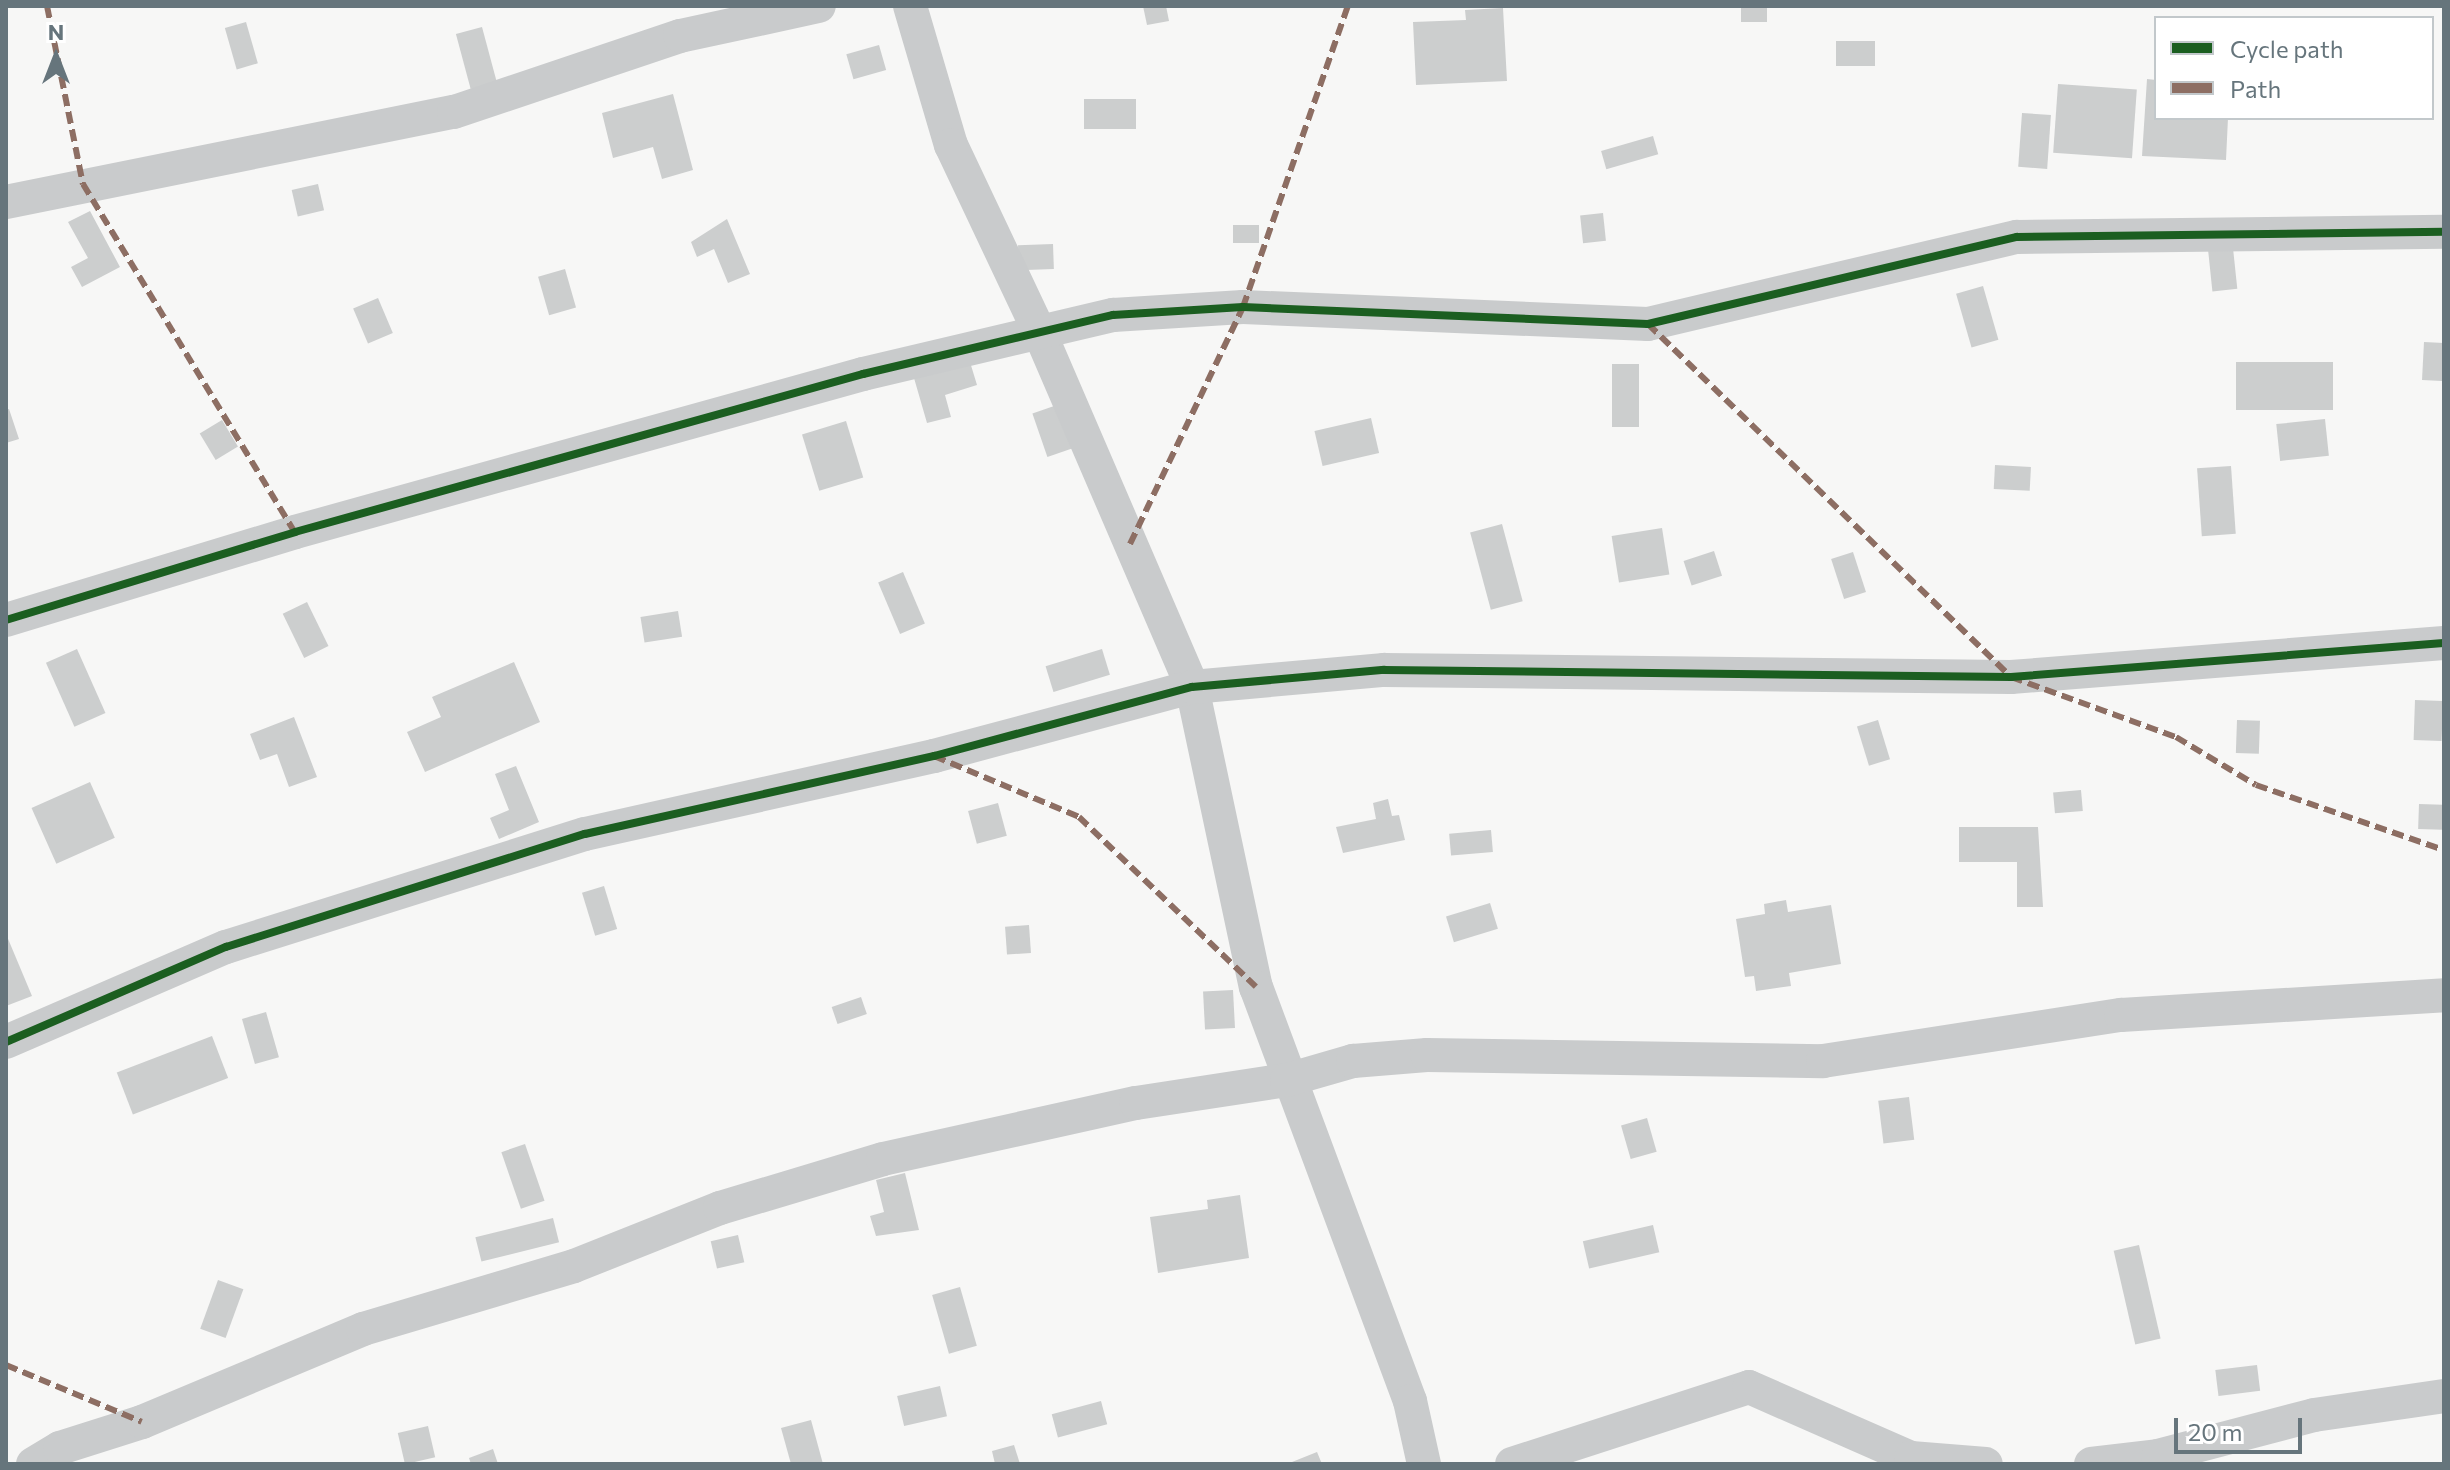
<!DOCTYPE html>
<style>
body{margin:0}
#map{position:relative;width:2450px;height:1470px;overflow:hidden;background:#f7f7f6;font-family:Commissioner,sans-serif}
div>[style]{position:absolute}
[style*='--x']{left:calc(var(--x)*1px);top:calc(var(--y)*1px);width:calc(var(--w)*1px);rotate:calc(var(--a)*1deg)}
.building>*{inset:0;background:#cccece;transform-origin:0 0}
.street>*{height:34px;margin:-17px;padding:0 17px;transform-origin:17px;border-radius:17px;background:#c9cbcc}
.quiet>*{height:6px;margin-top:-3px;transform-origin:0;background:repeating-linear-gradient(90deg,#8d6e63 0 12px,transparent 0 18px)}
.cycleway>*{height:8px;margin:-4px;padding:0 4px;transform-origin:4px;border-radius:4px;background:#1b5e20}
span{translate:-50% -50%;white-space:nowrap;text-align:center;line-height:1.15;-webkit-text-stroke:8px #fff;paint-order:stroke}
.frame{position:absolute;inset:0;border:8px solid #66757c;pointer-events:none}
.legend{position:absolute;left:2154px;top:16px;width:280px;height:104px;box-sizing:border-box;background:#fff;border:2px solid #c2c8cb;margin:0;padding:10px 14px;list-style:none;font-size:24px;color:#66757c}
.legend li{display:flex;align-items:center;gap:16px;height:40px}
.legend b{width:40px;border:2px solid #c2c8cb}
.north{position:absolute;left:16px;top:16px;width:80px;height:80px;-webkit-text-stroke:6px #fff;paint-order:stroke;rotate:0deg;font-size:22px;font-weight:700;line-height:32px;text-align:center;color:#66757c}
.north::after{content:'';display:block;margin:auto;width:28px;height:36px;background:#66757c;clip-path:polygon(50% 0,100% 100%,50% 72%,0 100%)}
.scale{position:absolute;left:2174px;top:1418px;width:128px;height:36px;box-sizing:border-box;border:4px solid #66757c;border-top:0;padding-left:10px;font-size:24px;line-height:28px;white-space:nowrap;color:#66757c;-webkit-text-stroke:6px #fff;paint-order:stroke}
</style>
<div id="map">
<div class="building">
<div style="clip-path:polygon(1143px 6px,1166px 6px,1169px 21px,1147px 25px)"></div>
<div style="left:1741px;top:6px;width:26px;height:16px"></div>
<div style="clip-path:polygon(1503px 8px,1507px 81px,1416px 85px,1413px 22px,1466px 20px,1465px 10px)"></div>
<div style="left:246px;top:22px;width:43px;height:22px;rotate:74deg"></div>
<div style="left:482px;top:27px;width:57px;height:27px;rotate:75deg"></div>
<div style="left:1875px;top:41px;width:25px;height:39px;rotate:90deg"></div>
<div style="left:879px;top:45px;width:26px;height:34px;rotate:74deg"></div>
<div style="clip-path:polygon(2147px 79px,2156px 80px,2156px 118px,2228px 118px,2226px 160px,2142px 156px)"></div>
<div style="left:2058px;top:84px;width:79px;height:69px;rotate:4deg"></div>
<div style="clip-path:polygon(673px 94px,693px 170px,662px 179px,653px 147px,613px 158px,602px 113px)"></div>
<div style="left:1136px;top:99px;width:30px;height:52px;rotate:90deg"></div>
<div style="left:2022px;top:113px;width:29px;height:54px;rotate:4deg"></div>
<div style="left:1653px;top:136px;width:19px;height:54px;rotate:74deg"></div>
<div style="left:318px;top:184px;width:27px;height:27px;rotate:77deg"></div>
<div style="clip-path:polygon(90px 211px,120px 267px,82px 287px,71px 267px,88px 258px,68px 222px)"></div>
<div style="left:1603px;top:213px;width:28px;height:23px;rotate:84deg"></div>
<div style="clip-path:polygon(727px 219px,750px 274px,728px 283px,714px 249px,697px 257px,691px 242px)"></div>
<div style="left:1259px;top:225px;width:18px;height:26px;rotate:90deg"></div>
<div style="left:1053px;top:244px;width:25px;height:35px;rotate:88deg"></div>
<div style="left:2233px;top:248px;width:41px;height:25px;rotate:84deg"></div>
<div style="left:565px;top:269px;width:40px;height:28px;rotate:74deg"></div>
<div style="left:1983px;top:286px;width:56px;height:28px;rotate:74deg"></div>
<div style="left:378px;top:298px;width:38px;height:27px;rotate:67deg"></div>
<div style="left:2424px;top:342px;width:20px;height:38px;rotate:3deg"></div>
<div style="clip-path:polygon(970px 362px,977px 385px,945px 395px,951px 417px,927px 423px,914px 378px)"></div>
<div style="left:2236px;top:362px;width:97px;height:48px"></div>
<div style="left:1612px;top:364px;width:27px;height:63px"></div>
<div style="left:1057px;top:405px;width:46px;height:26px;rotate:71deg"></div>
<div style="clip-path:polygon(9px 409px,19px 439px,6px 443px,6px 410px)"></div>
<div style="left:1371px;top:418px;width:36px;height:58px;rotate:77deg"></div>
<div style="left:2325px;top:419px;width:37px;height:49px;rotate:84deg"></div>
<div style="left:222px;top:420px;width:31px;height:26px;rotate:59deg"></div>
<div style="left:846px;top:421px;width:59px;height:46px;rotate:73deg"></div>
<div style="left:1995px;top:465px;width:36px;height:24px;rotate:3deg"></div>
<div style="left:2231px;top:466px;width:68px;height:34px;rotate:86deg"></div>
<div style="left:1502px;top:524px;width:80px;height:33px;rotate:75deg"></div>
<div style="left:1662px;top:528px;width:47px;height:51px;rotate:81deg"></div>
<div style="left:1714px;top:551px;width:26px;height:32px;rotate:72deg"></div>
<div style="left:1853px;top:552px;width:42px;height:23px;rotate:72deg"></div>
<div style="left:903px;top:572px;width:56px;height:27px;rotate:67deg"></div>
<div style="left:307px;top:602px;width:49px;height:27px;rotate:64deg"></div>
<div style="left:678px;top:611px;width:26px;height:38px;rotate:81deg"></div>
<div style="left:77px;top:649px;width:70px;height:34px;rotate:66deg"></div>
<div style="left:1102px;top:649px;width:27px;height:59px;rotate:73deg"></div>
<div style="clip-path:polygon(514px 662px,540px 722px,425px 772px,407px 732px,441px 717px,432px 697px)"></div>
<div style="left:2415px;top:700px;width:28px;height:40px;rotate:2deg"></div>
<div style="clip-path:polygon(294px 717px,317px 777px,289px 787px,277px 754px,260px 760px,250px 734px)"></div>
<div style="left:1878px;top:720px;width:41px;height:22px;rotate:73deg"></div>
<div style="left:2237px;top:720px;width:23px;height:33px;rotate:2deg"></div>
<div style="clip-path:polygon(516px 766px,539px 822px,499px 839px,490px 818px,509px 810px,495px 774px)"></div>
<div style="left:90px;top:782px;width:61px;height:64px;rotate:66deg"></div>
<div style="left:2081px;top:790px;width:21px;height:28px;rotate:85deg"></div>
<div style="clip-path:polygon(1388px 799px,1392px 816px,1399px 815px,1405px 840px,1343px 853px,1336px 827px,1376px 819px,1373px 803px)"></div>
<div style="left:998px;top:803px;width:34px;height:31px;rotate:75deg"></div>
<div style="left:2419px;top:804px;width:24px;height:25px;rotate:2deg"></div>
<div style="clip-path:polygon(1959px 827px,2038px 827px,2043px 907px,2017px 907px,2017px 862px,1959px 862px)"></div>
<div style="left:1491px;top:830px;width:22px;height:42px;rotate:85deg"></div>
<div style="left:604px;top:886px;width:45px;height:23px;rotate:73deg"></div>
<div style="clip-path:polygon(1786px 900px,1788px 912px,1831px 905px,1841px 964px,1789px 973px,1791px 986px,1756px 991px,1754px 976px,1745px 977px,1736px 919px,1765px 914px,1764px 904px)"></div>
<div style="left:1490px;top:903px;width:27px;height:46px;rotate:73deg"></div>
<div style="left:1029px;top:925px;width:28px;height:24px;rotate:86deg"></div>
<div style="clip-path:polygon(6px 934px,32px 996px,6px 1006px)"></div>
<div style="left:1233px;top:990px;width:38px;height:30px;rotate:87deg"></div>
<div style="left:861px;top:997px;width:18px;height:31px;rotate:71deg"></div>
<div style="left:266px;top:1012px;width:47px;height:25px;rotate:74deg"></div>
<div style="left:212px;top:1036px;width:45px;height:102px;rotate:69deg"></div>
<div style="left:1909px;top:1097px;width:43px;height:31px;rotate:83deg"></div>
<div style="left:1647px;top:1118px;width:35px;height:27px;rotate:74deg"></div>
<div style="left:525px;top:1144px;width:60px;height:25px;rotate:71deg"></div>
<div style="clip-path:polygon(905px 1173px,919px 1230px,876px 1236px,870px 1216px,884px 1212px,876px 1180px)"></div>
<div style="clip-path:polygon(1240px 1195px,1249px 1258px,1158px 1273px,1150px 1217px,1208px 1209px,1207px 1200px)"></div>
<div style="left:553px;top:1218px;width:25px;height:80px;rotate:76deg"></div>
<div style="left:1653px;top:1225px;width:28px;height:72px;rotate:77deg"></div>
<div style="left:738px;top:1235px;width:28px;height:28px;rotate:77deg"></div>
<div style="left:2139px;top:1245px;width:96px;height:26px;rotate:77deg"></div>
<div style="left:218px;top:1280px;width:27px;height:52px;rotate:20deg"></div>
<div style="left:960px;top:1287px;width:61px;height:29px;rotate:74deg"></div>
<div style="left:2257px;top:1365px;width:26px;height:42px;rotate:83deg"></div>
<div style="left:940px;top:1386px;width:31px;height:44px;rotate:77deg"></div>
<div style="left:1101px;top:1401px;width:24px;height:51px;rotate:75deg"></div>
<div style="clip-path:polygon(811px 1420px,823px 1464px,791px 1464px,781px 1428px)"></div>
<div style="left:428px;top:1426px;width:32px;height:31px;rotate:77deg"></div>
<div style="clip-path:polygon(1014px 1445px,1020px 1464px,995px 1464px,992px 1451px)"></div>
<div style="clip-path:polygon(493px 1449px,498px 1464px,471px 1464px,469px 1458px)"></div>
<div style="clip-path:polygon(1317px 1452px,1322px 1464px,1287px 1464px)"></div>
</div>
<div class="street">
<div style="--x:910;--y:6;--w:145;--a:73.6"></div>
<div style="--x:951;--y:145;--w:206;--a:64.7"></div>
<div style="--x:1039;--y:331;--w:387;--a:66.7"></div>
<div style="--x:1192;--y:687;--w:307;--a:78"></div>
<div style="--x:1256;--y:987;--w:442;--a:69.6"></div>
<div style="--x:1410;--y:1401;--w:65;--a:77.5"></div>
<div style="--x:6;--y:202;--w:457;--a:-11.4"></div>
<div style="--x:454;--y:112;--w:238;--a:-18.6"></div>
<div style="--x:680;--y:36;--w:142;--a:-12.2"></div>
<div style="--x:6;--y:620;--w:302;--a:-16.9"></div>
<div style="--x:295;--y:532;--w:590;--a:-15.54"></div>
<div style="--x:863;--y:374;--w:257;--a:-13.3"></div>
<div style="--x:1113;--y:315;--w:130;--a:-3.5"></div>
<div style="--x:1243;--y:307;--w:405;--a:2.4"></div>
<div style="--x:1648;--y:324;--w:379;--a:-13.3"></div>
<div style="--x:2017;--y:237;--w:427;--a:-0.7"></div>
<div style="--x:6;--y:1042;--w:240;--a:-23.4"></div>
<div style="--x:226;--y:947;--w:376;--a:-17.5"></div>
<div style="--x:585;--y:834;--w:358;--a:-12.6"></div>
<div style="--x:934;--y:756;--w:267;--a:-15"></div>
<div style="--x:1192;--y:687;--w:193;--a:-5.1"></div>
<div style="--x:1384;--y:670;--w:627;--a:0.64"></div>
<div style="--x:2011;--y:677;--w:434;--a:-4.5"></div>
<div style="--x:33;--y:1464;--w:31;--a:-31"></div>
<div style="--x:60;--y:1448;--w:86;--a:-17.6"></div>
<div style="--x:142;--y:1422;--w:240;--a:-22.8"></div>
<div style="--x:363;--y:1329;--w:220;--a:-16.6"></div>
<div style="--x:574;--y:1266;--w:157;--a:-21.7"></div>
<div style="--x:720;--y:1208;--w:170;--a:-16.7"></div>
<div style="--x:883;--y:1159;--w:259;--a:-12.5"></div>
<div style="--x:1136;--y:1103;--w:153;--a:-8.7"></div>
<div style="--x:1287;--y:1080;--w:69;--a:-16.1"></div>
<div style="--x:1353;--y:1061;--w:74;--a:-4.6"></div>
<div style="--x:1427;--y:1055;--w:396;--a:0.9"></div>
<div style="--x:1823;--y:1061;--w:302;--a:-8.8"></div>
<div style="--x:2121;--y:1015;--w:324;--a:-3.5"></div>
<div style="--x:1512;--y:1464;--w:249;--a:-18"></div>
<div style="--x:1749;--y:1387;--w:177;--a:23.7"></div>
<div style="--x:1911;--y:1458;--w:75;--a:4.6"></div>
<div style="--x:2091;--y:1464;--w:67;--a:-6.8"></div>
<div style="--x:2158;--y:1456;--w:161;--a:-14.7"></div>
<div style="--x:2314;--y:1415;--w:131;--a:-8.3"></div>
</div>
<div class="quiet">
<div style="--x:47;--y:6;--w:182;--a:78.6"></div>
<div style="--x:83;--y:184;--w:407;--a:58.7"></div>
<div style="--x:1648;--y:324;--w:506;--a:44.2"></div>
<div style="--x:2011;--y:677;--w:176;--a:20"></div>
<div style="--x:2176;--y:737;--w:93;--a:31"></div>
<div style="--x:2256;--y:785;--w:199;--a:19.1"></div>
<div style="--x:1130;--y:544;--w:263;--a:-64.5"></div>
<div style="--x:1243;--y:307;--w:319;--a:-70.8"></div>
<div style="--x:934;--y:756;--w:157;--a:22.8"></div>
<div style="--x:1079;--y:817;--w:245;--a:43.8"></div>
<div style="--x:6;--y:1365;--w:147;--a:22.7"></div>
</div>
<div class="cycleway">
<div style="--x:6;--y:620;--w:302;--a:-16.9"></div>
<div style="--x:295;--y:532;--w:590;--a:-15.54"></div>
<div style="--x:863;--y:374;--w:257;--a:-13.3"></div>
<div style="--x:1113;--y:315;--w:130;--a:-3.5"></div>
<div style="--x:1243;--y:307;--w:405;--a:2.4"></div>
<div style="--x:1648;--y:324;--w:379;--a:-13.3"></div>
<div style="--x:2017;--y:237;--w:427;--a:-0.7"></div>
<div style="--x:6;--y:1042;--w:240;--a:-23.4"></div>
<div style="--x:226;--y:947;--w:376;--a:-17.5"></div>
<div style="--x:585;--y:834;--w:358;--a:-12.6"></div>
<div style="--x:934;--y:756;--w:267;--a:-15"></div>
<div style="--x:1192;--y:687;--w:193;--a:-5.1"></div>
<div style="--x:1384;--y:670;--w:627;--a:0.64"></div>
<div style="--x:2011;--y:677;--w:434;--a:-4.5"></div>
</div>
<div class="frame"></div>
<ul class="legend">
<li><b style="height:10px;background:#1b5e20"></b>Cycle path</li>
<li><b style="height:10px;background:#8d6e63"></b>Path</li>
</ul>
<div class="north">N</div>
<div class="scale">20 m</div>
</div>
